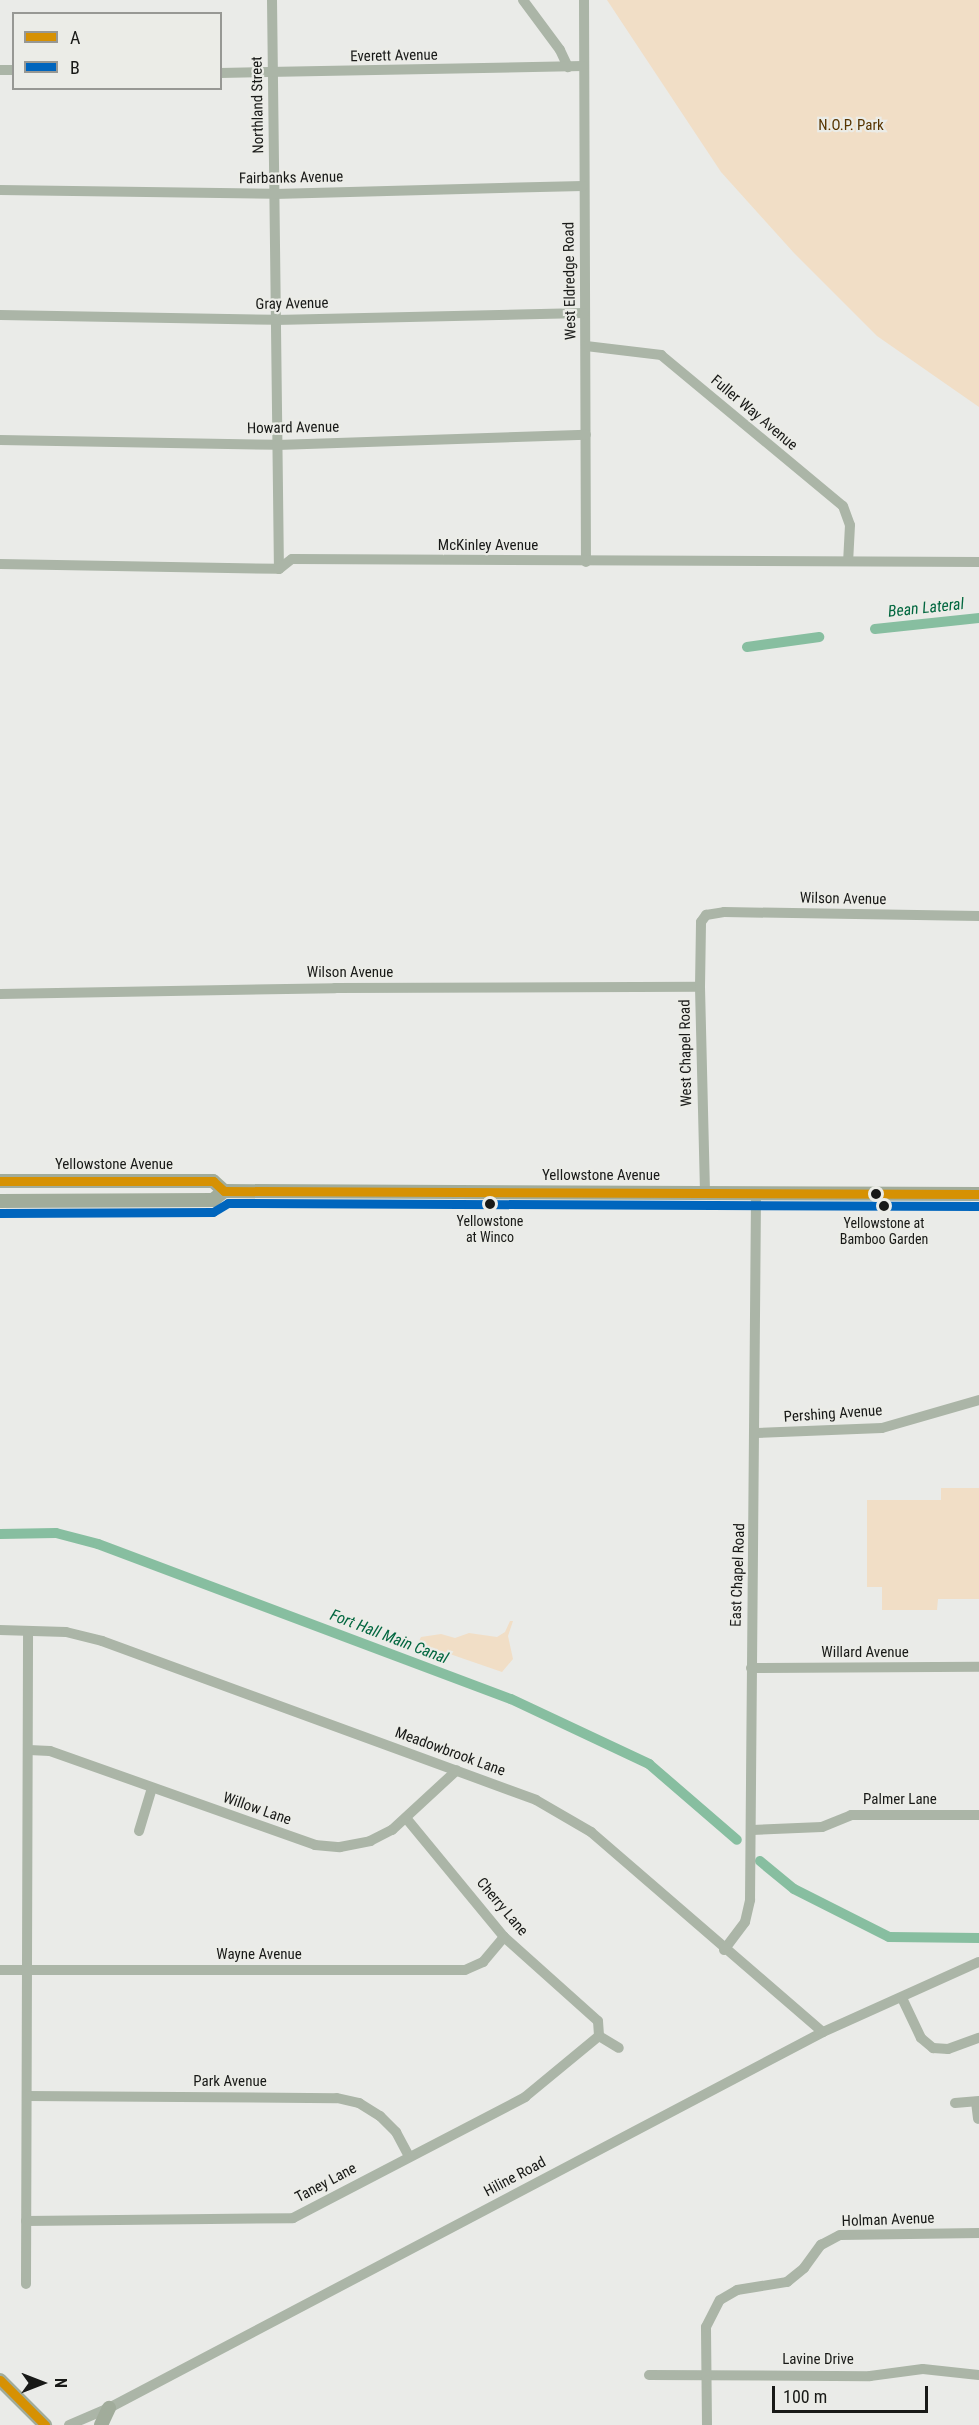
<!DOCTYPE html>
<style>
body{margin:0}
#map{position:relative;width:979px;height:2425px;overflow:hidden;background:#eaebe8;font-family:"Roboto Condensed",sans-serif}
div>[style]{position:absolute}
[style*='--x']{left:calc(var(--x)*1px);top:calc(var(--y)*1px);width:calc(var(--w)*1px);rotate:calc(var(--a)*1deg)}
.green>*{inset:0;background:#f1dec6}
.canal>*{height:10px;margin:-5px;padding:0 5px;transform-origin:5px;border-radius:5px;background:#87bea0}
.minor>*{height:10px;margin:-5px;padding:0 5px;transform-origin:5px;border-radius:5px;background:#abb5a7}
.major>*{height:14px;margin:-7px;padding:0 7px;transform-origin:7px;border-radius:7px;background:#a1ac9b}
.bus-1>*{height:9px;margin:-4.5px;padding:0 4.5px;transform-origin:4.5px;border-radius:4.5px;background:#d69103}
.bus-2>*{height:9px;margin:-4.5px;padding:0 4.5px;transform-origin:4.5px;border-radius:4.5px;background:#0065bd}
.dots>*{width:16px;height:16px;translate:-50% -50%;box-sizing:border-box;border:3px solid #ebece7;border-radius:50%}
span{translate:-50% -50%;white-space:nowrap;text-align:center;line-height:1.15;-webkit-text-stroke:4.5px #ebece7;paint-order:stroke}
.bus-label{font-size:14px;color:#181917}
.street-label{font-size:15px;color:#181917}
.park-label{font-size:15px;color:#573400}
.water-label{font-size:16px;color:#00663f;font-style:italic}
.legend{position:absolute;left:12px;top:12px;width:210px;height:78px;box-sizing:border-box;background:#ebece7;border:2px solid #979894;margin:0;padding:8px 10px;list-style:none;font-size:18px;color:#181917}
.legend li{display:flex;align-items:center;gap:12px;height:30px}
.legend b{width:30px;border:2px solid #979894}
.north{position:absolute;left:12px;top:2353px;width:60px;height:60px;-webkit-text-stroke:4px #ebece7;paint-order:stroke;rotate:90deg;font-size:16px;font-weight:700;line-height:24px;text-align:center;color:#181917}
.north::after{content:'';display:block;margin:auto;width:21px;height:27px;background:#181917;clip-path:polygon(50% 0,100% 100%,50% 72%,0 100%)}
.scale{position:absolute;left:772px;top:2386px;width:156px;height:27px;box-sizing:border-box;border:3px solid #181917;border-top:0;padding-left:8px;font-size:18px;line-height:21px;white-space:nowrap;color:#181917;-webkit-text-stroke:4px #ebece7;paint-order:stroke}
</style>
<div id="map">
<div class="green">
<div style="clip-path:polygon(607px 0,979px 0,979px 407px,877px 336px,794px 253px,721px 172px)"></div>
<div style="clip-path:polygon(941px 1488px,979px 1488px,979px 1599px,938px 1599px,937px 1610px,882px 1610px,882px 1587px,867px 1587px,867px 1500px,941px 1500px)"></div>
<div style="clip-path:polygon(510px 1621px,513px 1621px,508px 1636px,513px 1659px,502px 1672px,418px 1643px,421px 1637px,441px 1634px,455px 1638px,469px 1633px,497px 1637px,505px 1632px)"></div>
</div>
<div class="canal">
<div style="--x:875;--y:629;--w:105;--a:-6"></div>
<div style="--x:747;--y:647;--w:73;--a:-7.9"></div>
<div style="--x:0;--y:1534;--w:56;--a:-1"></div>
<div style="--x:56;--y:1533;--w:43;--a:14.7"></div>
<div style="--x:98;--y:1544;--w:441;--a:20.6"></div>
<div style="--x:511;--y:1699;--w:153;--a:25.2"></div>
<div style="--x:649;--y:1764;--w:116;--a:40.8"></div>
<div style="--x:760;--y:1861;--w:44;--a:39.5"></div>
<div style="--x:794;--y:1889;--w:106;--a:26.8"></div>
<div style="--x:889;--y:1937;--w:90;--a:0.6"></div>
</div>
<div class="minor">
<div style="--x:272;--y:0;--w:569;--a:89.3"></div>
<div style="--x:523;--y:0;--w:62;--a:53.5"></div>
<div style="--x:560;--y:50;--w:19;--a:65"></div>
<div style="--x:584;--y:0;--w:562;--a:89.8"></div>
<div style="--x:0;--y:70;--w:14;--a:0"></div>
<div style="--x:220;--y:73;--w:363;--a:-1.1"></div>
<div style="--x:0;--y:190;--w:274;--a:0.8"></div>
<div style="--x:274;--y:194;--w:309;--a:-1.5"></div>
<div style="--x:0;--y:315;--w:275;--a:1"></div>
<div style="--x:275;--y:320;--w:309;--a:-1.3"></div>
<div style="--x:586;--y:346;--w:76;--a:6.8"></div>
<div style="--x:661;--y:355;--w:236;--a:39.7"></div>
<div style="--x:843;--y:506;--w:20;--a:70"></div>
<div style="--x:850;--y:525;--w:36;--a:93"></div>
<div style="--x:0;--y:440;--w:277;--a:1"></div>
<div style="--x:277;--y:445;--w:309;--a:-1.9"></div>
<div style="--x:0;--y:564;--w:279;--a:1"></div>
<div style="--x:279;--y:569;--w:16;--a:-38"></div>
<div style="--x:292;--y:559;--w:687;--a:0.25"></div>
<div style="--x:0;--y:994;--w:335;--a:-1"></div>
<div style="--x:335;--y:988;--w:365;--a:-0.2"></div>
<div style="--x:705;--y:1192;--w:205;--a:-91.4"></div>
<div style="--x:700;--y:987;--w:65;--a:-89.1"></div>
<div style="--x:701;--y:922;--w:9;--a:-54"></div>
<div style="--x:706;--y:915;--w:18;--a:-9"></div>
<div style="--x:724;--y:912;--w:255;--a:0.9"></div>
<div style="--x:757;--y:1433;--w:125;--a:-2.3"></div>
<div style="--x:882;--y:1428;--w:101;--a:-16.1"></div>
<div style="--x:0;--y:1630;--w:66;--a:1.7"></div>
<div style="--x:66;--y:1632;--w:37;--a:14"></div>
<div style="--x:102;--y:1641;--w:462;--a:20.1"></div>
<div style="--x:536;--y:1800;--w:64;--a:30.2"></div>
<div style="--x:591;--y:1832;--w:306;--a:40.8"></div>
<div style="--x:751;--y:1668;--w:228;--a:-0.3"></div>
<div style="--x:29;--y:1750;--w:21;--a:3"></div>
<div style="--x:50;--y:1751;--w:281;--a:19.5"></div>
<div style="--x:315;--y:1845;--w:25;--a:5"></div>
<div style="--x:340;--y:1847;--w:31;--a:-11"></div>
<div style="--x:370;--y:1841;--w:25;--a:-27"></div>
<div style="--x:392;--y:1830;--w:88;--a:-42.7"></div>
<div style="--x:406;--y:1818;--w:154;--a:50.5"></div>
<div style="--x:504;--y:1937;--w:126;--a:41.8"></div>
<div style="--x:598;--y:2021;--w:15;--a:86"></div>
<div style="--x:752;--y:1830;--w:70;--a:-2.5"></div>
<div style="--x:822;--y:1827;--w:31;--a:-22"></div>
<div style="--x:851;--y:1815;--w:128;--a:0"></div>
<div style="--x:139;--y:1831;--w:45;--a:-73.2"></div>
<div style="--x:724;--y:1950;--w:35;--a:-53"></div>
<div style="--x:745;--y:1922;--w:23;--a:-77"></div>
<div style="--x:750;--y:1900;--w:707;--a:-89.51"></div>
<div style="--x:0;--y:1970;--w:465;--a:0"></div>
<div style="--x:465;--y:1970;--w:20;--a:-24"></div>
<div style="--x:483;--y:1962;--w:33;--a:-50"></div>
<div style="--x:902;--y:1998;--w:44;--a:64.6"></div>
<div style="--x:921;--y:2038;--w:16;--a:40"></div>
<div style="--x:933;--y:2048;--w:15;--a:4"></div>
<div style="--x:948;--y:2049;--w:33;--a:-20"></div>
<div style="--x:599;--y:2036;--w:23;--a:31"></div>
<div style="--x:27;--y:2096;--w:310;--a:0.4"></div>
<div style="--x:337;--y:2098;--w:23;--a:13"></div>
<div style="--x:359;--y:2103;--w:25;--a:32"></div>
<div style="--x:380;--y:2116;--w:23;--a:45"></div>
<div style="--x:396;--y:2132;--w:26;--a:62"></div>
<div style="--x:976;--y:2102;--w:17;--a:83"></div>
<div style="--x:955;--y:2103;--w:24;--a:-5"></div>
<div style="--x:26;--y:2221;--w:267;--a:-0.6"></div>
<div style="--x:293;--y:2218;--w:262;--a:-27.5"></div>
<div style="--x:525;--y:2097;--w:96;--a:-39.5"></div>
<div style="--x:26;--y:2284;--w:653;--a:-89.82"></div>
<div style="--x:649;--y:2375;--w:221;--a:0.3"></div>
<div style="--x:870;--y:2376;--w:53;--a:-7.5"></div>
<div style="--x:923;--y:2369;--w:56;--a:6.1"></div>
<div style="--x:69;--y:2425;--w:43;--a:-23"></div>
<div style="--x:109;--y:2408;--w:807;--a:-27.77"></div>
<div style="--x:823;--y:2032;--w:171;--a:-24.2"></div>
<div style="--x:707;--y:2425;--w:98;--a:-90.6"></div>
<div style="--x:706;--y:2327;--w:30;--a:-63"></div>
<div style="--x:720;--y:2300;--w:20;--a:-30"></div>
<div style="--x:737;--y:2290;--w:51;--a:-9.1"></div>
<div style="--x:787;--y:2282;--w:22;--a:-39"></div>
<div style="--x:804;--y:2268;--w:29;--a:-54"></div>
<div style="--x:821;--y:2245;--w:21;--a:-28"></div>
<div style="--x:840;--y:2235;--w:139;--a:-0.8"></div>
</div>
<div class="major">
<div style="--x:0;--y:1181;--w:213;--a:0"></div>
<div style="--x:213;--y:1181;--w:15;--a:42"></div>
<div style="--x:0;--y:1201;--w:213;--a:-0.3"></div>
<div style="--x:213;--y:1200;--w:14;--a:-39"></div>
<div style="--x:224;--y:1191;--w:755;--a:0.23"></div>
<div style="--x:0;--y:2380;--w:64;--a:45"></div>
<div style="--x:101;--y:2425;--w:19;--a:-65"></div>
</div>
<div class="bus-1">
<div style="--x:0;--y:1181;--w:213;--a:0"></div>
<div style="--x:213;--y:1181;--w:15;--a:42"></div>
<div style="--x:224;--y:1191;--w:755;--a:0.23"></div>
<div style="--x:0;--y:2380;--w:64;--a:45"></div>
</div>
<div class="bus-2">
<div style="--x:0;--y:1213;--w:213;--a:-0.3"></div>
<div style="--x:213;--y:1212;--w:17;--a:-31"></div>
<div style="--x:228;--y:1203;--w:751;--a:0.23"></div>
</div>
<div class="dots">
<div style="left:876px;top:1194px;background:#181917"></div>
<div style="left:490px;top:1204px;background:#181917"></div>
<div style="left:884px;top:1206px;background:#181917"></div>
</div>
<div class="bus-label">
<span style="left:490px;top:1229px">Yellowstone<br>at Winco</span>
<span style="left:884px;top:1231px">Yellowstone at<br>Bamboo Garden</span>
</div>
<div class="street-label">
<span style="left:394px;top:56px;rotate:-1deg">Everett Avenue</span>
<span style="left:258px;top:105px;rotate:-91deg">Northland Street</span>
<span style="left:291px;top:178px;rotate:-1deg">Fairbanks Avenue</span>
<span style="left:570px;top:281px;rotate:-91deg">West Eldredge Road</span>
<span style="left:292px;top:304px;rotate:-1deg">Gray Avenue</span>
<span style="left:754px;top:413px;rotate:40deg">Fuller Way Avenue</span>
<span style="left:293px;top:428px;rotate:-1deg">Howard Avenue</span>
<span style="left:488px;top:546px">McKinley Avenue</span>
<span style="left:843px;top:899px;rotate:1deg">Wilson Avenue</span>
<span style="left:350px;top:973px">Wilson Avenue</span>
<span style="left:686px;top:1053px;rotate:-91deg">West Chapel Road</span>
<span style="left:114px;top:1165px">Yellowstone Avenue</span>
<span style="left:601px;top:1176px">Yellowstone Avenue</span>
<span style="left:833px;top:1414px;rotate:-4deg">Pershing Avenue</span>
<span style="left:738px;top:1575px;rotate:-88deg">East Chapel Road</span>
<span style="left:865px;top:1653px">Willard Avenue</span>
<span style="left:450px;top:1752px;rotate:20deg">Meadowbrook Lane</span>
<span style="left:900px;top:1800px">Palmer Lane</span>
<span style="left:257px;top:1809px;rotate:19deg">Willow Lane</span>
<span style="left:502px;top:1907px;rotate:50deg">Cherry Lane</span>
<span style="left:259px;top:1955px">Wayne Avenue</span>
<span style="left:230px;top:2082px">Park Avenue</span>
<span style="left:515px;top:2177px;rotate:-28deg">Hiline Road</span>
<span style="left:326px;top:2183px;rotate:-28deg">Taney Lane</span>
<span style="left:888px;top:2220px;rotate:-2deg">Holman Avenue</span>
<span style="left:818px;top:2360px">Lavine Drive</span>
</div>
<div class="park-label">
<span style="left:851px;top:126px">N.O.P. Park</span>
</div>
<div class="water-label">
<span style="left:926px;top:608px;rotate:-6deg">Bean Lateral</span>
<span style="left:389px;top:1637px;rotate:21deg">Fort Hall Main Canal</span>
</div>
<ul class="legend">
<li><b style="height:8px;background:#d69103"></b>A</li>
<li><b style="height:8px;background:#0065bd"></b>B</li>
</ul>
<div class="north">N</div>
<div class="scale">100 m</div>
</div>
